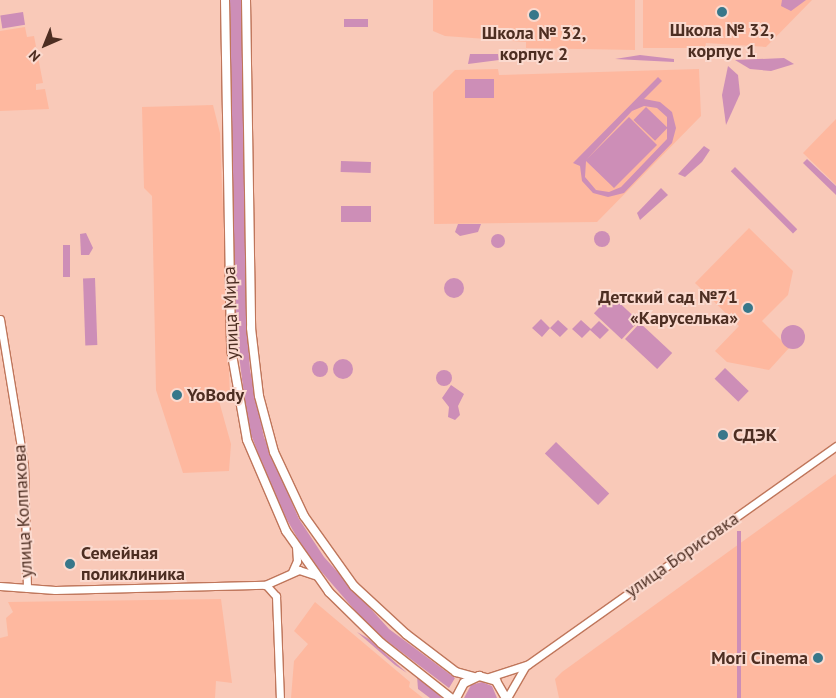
<!DOCTYPE html>
<meta charset="utf-8">
<style>
body{margin:0}
#map{position:relative;width:836px;height:698px;overflow:hidden;background:#f9c9b8;font-family:"PT Sans",sans-serif}
div>[style]{position:absolute}
[style*='--x']{left:calc(var(--x)*1px);top:calc(var(--y)*1px);width:calc(var(--w)*1px);rotate:calc(var(--a)*1deg)}
.built>*{inset:0;background:#feb89f}
.green>*{inset:0;background:#cd8eb7;transform-origin:0 0}
.round{border-radius:50%}
.roads{filter:drop-shadow(1px 0 #bf765b) drop-shadow(-1px 0 #bf765b) drop-shadow(0 1px #bf765b) drop-shadow(0 -1px #bf765b)}
.tertiary>*{height:7px;margin:-3.5px;padding:0 3.5px;transform-origin:3.5px;border-radius:3.5px;background:#fff}
.secondary>*{height:8px;margin:-4px;padding:0 4px;transform-origin:4px;border-radius:4px;background:#fff}
.dots>*{width:14px;height:14px;translate:-50% -50%;box-sizing:border-box;border:2px solid #fbdacf;border-radius:50%}
span{translate:-50% -50%;white-space:nowrap;text-align:center;line-height:1.15;-webkit-text-stroke:4px #fbdacf;paint-order:stroke}
.poi-label{font-size:18px;color:#4d2e22;font-weight:700}
.right{translate:-100% -50%;text-align:right}
.left{translate:0 -50%;text-align:left}
.street-label{font-size:18px;color:#4d2e22}
.north{position:absolute;left:20px;top:20px;width:50px;height:50px;-webkit-text-stroke:4px #fbdacf;paint-order:stroke;rotate:224deg;font-size:14px;font-weight:700;line-height:20px;text-align:center;color:#4d2e22}
.north::after{content:'';display:block;margin:auto;width:18px;height:22px;background:#4d2e22;clip-path:polygon(50% 0,100% 100%,50% 72%,0 100%)}
</style>
<div id="map">
<div class="built">
<div style="clip-path:polygon(433px 0,635px 0,635px 50px,526px 48px,526px 42px,445px 36px,433px 31px)"></div>
<div style="clip-path:polygon(643px 0,812px 0,766px 47px,706px 43px,705px 48px,643px 48px)"></div>
<div style="clip-path:polygon(25px 27px,27px 37px,34px 36px,43px 83px,36px 84px,36px 90px,45px 89px,49px 109px,0 111px,0 31px)"></div>
<div style="clip-path:polygon(498px 69px,499px 75px,699px 69px,701px 116px,597px 222px,434px 224px,433px 92px,455px 70px)"></div>
<div style="clip-path:polygon(213px 105px,220px 133px,230px 397px,219px 401px,231px 444px,229px 471px,183px 473px,156px 390px,152px 196px,144px 188px,142px 107px)"></div>
<div style="clip-path:polygon(836px 119px,836px 185px,803px 153px)"></div>
<div style="clip-path:polygon(749px 228px,793px 271px,788px 295px,762px 321px,789px 348px,769px 370px,727px 362px,715px 351px,739px 326px,695px 283px)"></div>
<div style="clip-path:polygon(836px 474px,836px 698px,559px 698px,555px 679px,562px 672px)"></div>
<div style="clip-path:polygon(221px 599px,232px 683px,216px 681px,215px 698px,0 698px,0 638px,8px 636px,6px 618px,13px 612px,8px 602px)"></div>
<div style="clip-path:polygon(315px 602px,410px 682px,409px 687px,423px 698px,291px 698px,294px 661px,308px 644px,294px 631px)"></div>
</div>
<div class="green">
<div style="clip-path:polygon(230px 0,242px 0,247px 325px,250px 370px,264px 437px,299px 519px,324px 557px,389px 629px,455px 678px,449px 688px,371px 629px,307px 555px,278px 504px,248px 427px,235px 323px)"></div>
<div style="clip-path:polygon(782px 0,806px 0,791px 11px,781px 6px)"></div>
<div style="left:23px;top:12px;width:13px;height:23px;rotate:81deg"></div>
<div style="left:344px;top:19px;width:24px;height:8px"></div>
<div style="clip-path:polygon(470px 54px,498px 54px,499px 60px,468px 64px)"></div>
<div style="clip-path:polygon(640px 55px,674px 59px,674px 62px,615px 59px)"></div>
<div style="clip-path:polygon(784px 58px,794px 64px,771px 71px,750px 69px,735px 60px)"></div>
<div style="clip-path:polygon(728px 66px,738px 75px,740px 94px,726px 125px,722px 95px)"></div>
<div style="clip-path:polygon(evenodd,658px 77px,662px 81px,644px 99px,660px 102px,672px 112px,676px 128px,672px 143px,624px 193px,608px 197px,593px 193px,582px 181px,580px 166px,573px 163px,658px 77px,644px 106px,657px 108px,667px 117px,667px 139px,621px 187px,609px 192px,596px 190px,585px 177px,586px 161px,614px 188px,657px 145px,629px 117px,586px 160px,632px 111px,644px 106px)"></div>
<div style="left:465px;top:79px;width:29px;height:19px"></div>
<div style="left:646px;top:107px;width:30px;height:18px;rotate:44deg"></div>
<div style="clip-path:polygon(704px 146px,710px 150px,702px 162px,685px 177px,678px 174px)"></div>
<div style="clip-path:polygon(807px 159px,836px 186px,836px 195px,803px 163px)"></div>
<div style="left:341px;top:161px;width:30px;height:11px;rotate:2deg"></div>
<div style="left:735px;top:167px;width:88px;height:6px;rotate:45deg"></div>
<div style="clip-path:polygon(661px 188px,668px 195px,640px 220px,637px 213px)"></div>
<div style="left:341px;top:206px;width:30px;height:16px"></div>
<div style="clip-path:polygon(458px 224px,481px 224px,478px 232px,460px 236px,455px 232px)"></div>
<div class="round" style="left:594px;top:231px;width:16px;height:16px"></div>
<div style="clip-path:polygon(86px 233px,93px 248px,89px 255px,81px 255px,80px 234px)"></div>
<div class="round" style="left:491px;top:234px;width:14px;height:14px"></div>
<div style="left:63px;top:245px;width:7px;height:32px"></div>
<div class="round" style="left:444px;top:278px;width:20px;height:20px"></div>
<div style="left:95px;top:278px;width:67px;height:12px;rotate:88deg"></div>
<div style="left:611px;top:295px;width:38px;height:25px;rotate:43deg"></div>
<div style="clip-path:polygon(541px 319px,550px 328px,558px 320px,568px 329px,560px 337px,550px 328px,542px 337px,532px 328px)"></div>
<div style="clip-path:polygon(581px 320px,591px 329px,599px 321px,609px 330px,600px 339px,590px 330px,582px 338px,572px 329px)"></div>
<div style="left:640px;top:323px;width:44px;height:22px;rotate:43deg"></div>
<div class="round" style="left:781px;top:325px;width:24px;height:24px"></div>
<div class="round" style="left:333px;top:359px;width:20px;height:20px"></div>
<div class="round" style="left:312px;top:361px;width:16px;height:16px"></div>
<div style="left:725px;top:368px;width:33px;height:15px;rotate:44deg"></div>
<div class="round" style="left:436px;top:370px;width:16px;height:16px"></div>
<div style="clip-path:polygon(451px 385px,464px 394px,458px 406px,460px 415px,455px 420px,448px 417px,449px 407px,442px 398px)"></div>
<div style="left:556px;top:442px;width:74px;height:16px;rotate:44deg"></div>
<div style="left:737px;top:531px;width:4px;height:185px"></div>
<div style="clip-path:polygon(357px 632px,369px 639px,407px 673px,395px 665px)"></div>
<div style="clip-path:polygon(417px 676px,427px 684px,442px 698px,430px 698px,418px 689px)"></div>
<div style="clip-path:polygon(482px 682px,492px 686px,497px 698px,464px 698px,471px 685px)"></div>
</div>
<div class="roads">
<div class="tertiary">
<div style="--x:0;--y:319;--w:148;--a:80.7"></div>
<div style="--x:24;--y:465;--w:123;--a:88.6"></div>
<div style="--x:292;--y:572;--w:12;--a:-66"></div>
<div style="--x:297;--y:561;--w:14;--a:-94"></div>
<div style="--x:266;--y:585;--w:15;--a:48"></div>
<div style="--x:276;--y:596;--w:102;--a:87.8"></div>
<div style="--x:0;--y:586;--w:55;--a:4.2"></div>
<div style="--x:55;--y:590;--w:210;--a:-1.4"></div>
<div style="--x:265;--y:585;--w:37;--a:-24"></div>
<div style="--x:299;--y:570;--w:19;--a:18"></div>
<div style="--x:489;--y:677;--w:40;--a:-18"></div>
<div style="--x:527;--y:665;--w:379;--a:-35.3"></div>
<div style="--x:507;--y:698;--w:36;--a:-60"></div>
</div>
<div class="secondary">
<div style="--x:225;--y:0;--w:349;--a:89"></div>
<div style="--x:231;--y:349;--w:92;--a:80"></div>
<div style="--x:247;--y:440;--w:99;--a:66.8"></div>
<div style="--x:286;--y:531;--w:75;--a:54.8"></div>
<div style="--x:329;--y:592;--w:73;--a:44.4"></div>
<div style="--x:381;--y:643;--w:89;--a:38.2"></div>
<div style="--x:246;--y:0;--w:328;--a:89.1"></div>
<div style="--x:251;--y:328;--w:68;--a:83.3"></div>
<div style="--x:259;--y:396;--w:58;--a:75"></div>
<div style="--x:274;--y:452;--w:71;--a:64.9"></div>
<div style="--x:304;--y:516;--w:86;--a:54.5"></div>
<div style="--x:354;--y:586;--w:71;--a:42.7"></div>
<div style="--x:406;--y:634;--w:63;--a:37.2"></div>
<div style="--x:456;--y:672;--w:18;--a:16"></div>
<div style="--x:456;--y:698;--w:17;--a:-62"></div>
<div style="--x:464;--y:683;--w:17;--a:-25"></div>
<div style="--x:479;--y:676;--w:18;--a:16"></div>
<div style="--x:496;--y:681;--w:20;--a:60"></div>
</div>
</div>
<div class="dots">
<div style="left:722px;top:12px;background:#37778a"></div>
<div style="left:534px;top:15px;background:#37778a"></div>
<div style="left:748px;top:308px;background:#37778a"></div>
<div style="left:177px;top:395px;background:#37778a"></div>
<div style="left:723px;top:435px;background:#37778a"></div>
<div style="left:70px;top:564px;background:#37778a"></div>
<div style="left:818px;top:658px;background:#37778a"></div>
</div>
<div class="poi-label">
<span style="left:722px;top:41px">Школа № 32,<br>корпус 1</span>
<span style="left:534px;top:44px">Школа № 32,<br>корпус 2</span>
<span class="right" style="left:738px;top:308px">Детский сад №71<br>«Каруселька»</span>
<span class="left" style="left:187px;top:395px">YoBody</span>
<span class="left" style="left:733px;top:435px">СДЭК</span>
<span class="left" style="left:81px;top:564px">Семейная<br>поликлиника</span>
<span class="right" style="left:808px;top:658px">Mori Cinema</span>
</div>
<div class="street-label">
<span style="left:231px;top:313px;rotate:-92deg">улица Мира</span>
<span style="left:23px;top:511px;rotate:-93deg">улица Колпакова</span>
<span style="left:682px;top:555px;rotate:-35deg">улица Борисовка</span>
</div>
<div class="north">N</div>
</div>
